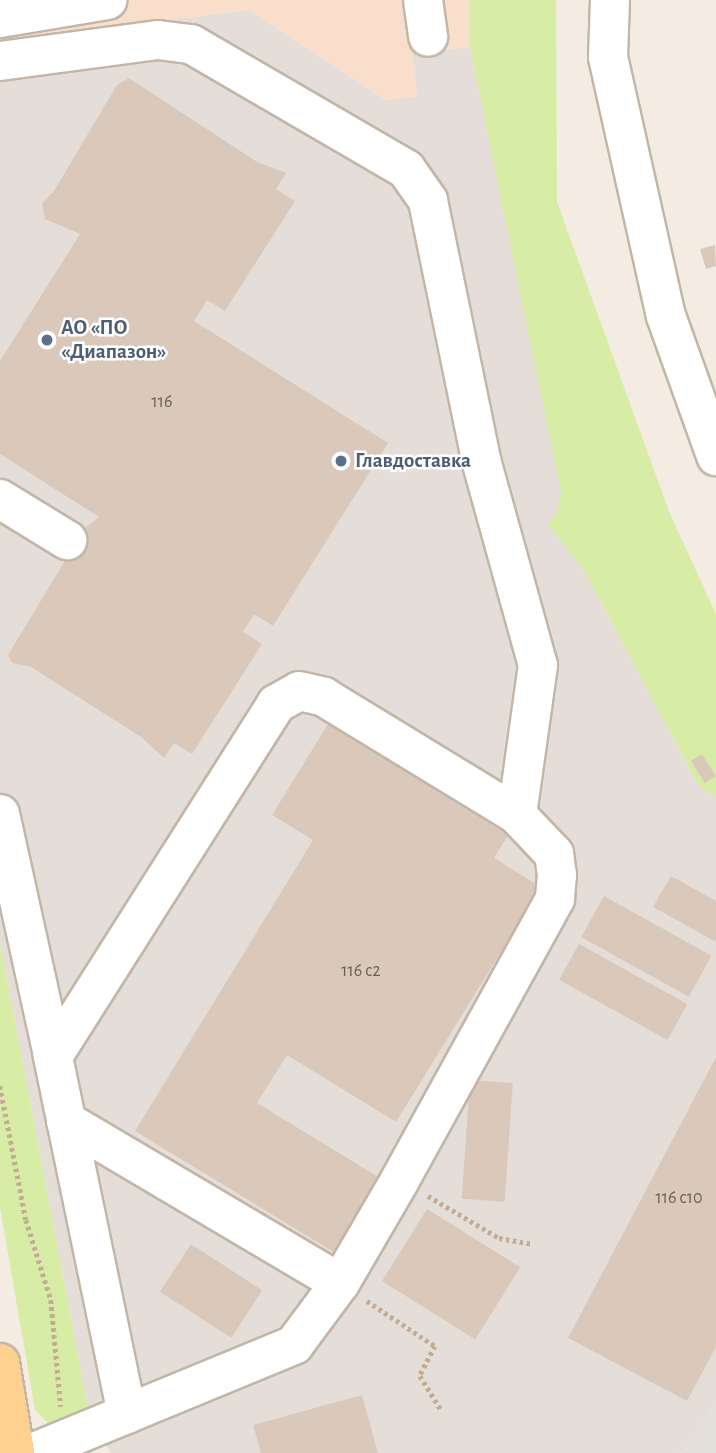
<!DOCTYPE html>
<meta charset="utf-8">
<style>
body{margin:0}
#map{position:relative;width:716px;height:1453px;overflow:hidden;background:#f4ece3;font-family:"Alegreya Sans",sans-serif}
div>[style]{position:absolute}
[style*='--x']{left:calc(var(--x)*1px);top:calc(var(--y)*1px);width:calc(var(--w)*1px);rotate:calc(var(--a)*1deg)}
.commercial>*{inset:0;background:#f9dfcb}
.industrial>*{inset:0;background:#e5ded8}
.green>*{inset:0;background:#d7eda6}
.parking>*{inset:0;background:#e3e0dc}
.building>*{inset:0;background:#dac9ba;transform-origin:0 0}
.path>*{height:4.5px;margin-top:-2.25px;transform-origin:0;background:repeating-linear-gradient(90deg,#c4ac94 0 3.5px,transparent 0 7px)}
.roads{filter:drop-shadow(2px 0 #c3b6a8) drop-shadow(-2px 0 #c3b6a8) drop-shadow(0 2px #c3b6a8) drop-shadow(0 -2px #c3b6a8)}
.minor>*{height:38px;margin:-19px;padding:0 19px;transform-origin:19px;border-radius:19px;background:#fff}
.major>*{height:38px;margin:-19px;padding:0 19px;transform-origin:19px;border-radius:19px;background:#ffd191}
.dots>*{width:19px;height:19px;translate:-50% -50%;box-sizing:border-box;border:4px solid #fff;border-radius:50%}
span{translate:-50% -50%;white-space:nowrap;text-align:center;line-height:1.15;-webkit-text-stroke:5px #fff;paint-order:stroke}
.number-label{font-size:18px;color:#6b5f54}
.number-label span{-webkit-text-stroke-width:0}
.service-label{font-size:21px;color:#4e5e75;font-weight:700}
.left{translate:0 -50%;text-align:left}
</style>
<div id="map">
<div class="commercial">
<div style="clip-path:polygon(0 0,470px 0,470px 47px,412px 54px,417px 96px,386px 100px,248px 10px,0 42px)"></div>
</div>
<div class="industrial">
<div style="clip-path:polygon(248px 10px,386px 100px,417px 96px,412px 54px,470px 47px,564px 504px,548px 524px,584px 570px,698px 785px,716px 797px,716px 1401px,685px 1451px,678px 1453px,111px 1453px,90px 1419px,0 943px,0 42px)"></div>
</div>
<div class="green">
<div style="clip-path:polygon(470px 0,556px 0,557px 202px,670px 514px,716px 614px,716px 797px,698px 785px,584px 570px,548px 524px,557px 512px,561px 492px,470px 47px)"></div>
<div style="clip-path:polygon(0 943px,90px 1419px,70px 1426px,50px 1425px,35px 1410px,0 1207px)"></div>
</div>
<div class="parking">
<div style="clip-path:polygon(716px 1401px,716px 1453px,678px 1453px,685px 1451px)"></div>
</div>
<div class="building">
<div style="clip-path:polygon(129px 78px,257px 162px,286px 173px,276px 189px,295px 201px,225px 311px,207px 300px,194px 321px,388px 443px,273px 626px,254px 614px,243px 632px,262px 644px,192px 754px,174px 743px,164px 758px,141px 737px,31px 667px,12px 663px,8px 655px,84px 529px,99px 517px,0 454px,0 361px,80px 234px,45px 219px,42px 203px,54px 191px,117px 85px)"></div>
<div style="clip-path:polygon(715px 245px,716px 266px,706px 269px,700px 249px)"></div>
<div style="clip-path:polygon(328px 724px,508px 835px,494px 858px,541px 887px,396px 1122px,287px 1055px,257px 1103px,385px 1181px,340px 1256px,135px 1131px,313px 840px,272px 815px)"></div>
<div style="left:702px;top:754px;width:26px;height:13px;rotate:58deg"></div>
<div style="clip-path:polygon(671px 876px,716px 901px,716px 942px,653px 907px)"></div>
<div style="left:604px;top:896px;width:123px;height:47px;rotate:29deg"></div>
<div style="left:579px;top:944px;width:124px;height:41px;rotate:29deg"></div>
<div style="clip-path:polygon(716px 1057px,716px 1347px,687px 1401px,568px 1338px)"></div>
<div style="left:470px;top:1080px;width:43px;height:119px;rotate:4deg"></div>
<div style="left:427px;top:1209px;width:110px;height:85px;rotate:32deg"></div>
<div style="left:191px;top:1244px;width:85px;height:57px;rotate:33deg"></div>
<div style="clip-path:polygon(362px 1395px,378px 1453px,261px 1453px,253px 1425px)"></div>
</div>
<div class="path">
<div style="--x:0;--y:1086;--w:136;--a:79"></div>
<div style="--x:26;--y:1220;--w:84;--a:72.6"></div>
<div style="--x:51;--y:1300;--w:107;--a:84.7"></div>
<div style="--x:428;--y:1196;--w:82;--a:30.6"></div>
<div style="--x:499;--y:1238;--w:34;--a:10"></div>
<div style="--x:367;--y:1301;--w:82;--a:33.5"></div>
<div style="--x:435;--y:1346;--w:34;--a:117"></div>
<div style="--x:420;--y:1376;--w:39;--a:58"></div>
</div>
<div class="roads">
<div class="minor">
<div style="--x:423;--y:0;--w:37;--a:82"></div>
<div style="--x:610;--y:0;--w:57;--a:92"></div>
<div style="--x:608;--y:57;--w:265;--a:77.4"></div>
<div style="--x:666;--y:316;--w:149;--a:70.3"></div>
<div style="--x:0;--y:18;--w:109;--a:-9.5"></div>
<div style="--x:0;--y:61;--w:159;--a:-7.6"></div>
<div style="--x:158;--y:40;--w:33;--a:7"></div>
<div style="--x:191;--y:44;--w:249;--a:30.2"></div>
<div style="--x:406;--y:169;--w:39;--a:55"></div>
<div style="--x:428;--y:201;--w:264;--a:78.4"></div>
<div style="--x:481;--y:460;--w:213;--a:74.5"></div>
<div style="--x:538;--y:665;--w:151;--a:98"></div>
<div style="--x:517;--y:815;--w:54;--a:46.5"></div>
<div style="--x:554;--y:854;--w:21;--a:82"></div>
<div style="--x:557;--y:875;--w:24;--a:95"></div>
<div style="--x:555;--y:899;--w:321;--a:118.9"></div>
<div style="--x:400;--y:1180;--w:119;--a:120.2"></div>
<div style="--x:340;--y:1283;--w:77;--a:126.6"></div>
<div style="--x:294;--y:1345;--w:283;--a:157.6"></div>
<div style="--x:0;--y:499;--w:79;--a:31.5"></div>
<div style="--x:0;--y:814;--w:248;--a:77.6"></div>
<div style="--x:66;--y:1121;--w:318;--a:30.6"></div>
<div style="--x:127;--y:1414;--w:366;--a:-101.7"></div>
<div style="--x:53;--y:1056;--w:417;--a:-57.6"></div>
<div style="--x:276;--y:704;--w:26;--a:-29"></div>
<div style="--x:299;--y:691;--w:26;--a:13"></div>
<div style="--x:324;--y:697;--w:226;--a:31.4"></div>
</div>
<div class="major">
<div style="--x:0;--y:1363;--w:91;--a:80.5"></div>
</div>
</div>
<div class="dots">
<div style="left:47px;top:340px;background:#5c6f8a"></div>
<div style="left:341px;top:461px;background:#5c6f8a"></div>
</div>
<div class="number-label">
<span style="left:162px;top:402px">116</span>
<span style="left:361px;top:971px">116 с2</span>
<span style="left:679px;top:1198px">116 с10</span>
</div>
<div class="service-label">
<span class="left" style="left:61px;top:340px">АО «ПО<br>«Диапазон»</span>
<span class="left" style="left:355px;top:461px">Главдоставка</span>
</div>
</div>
